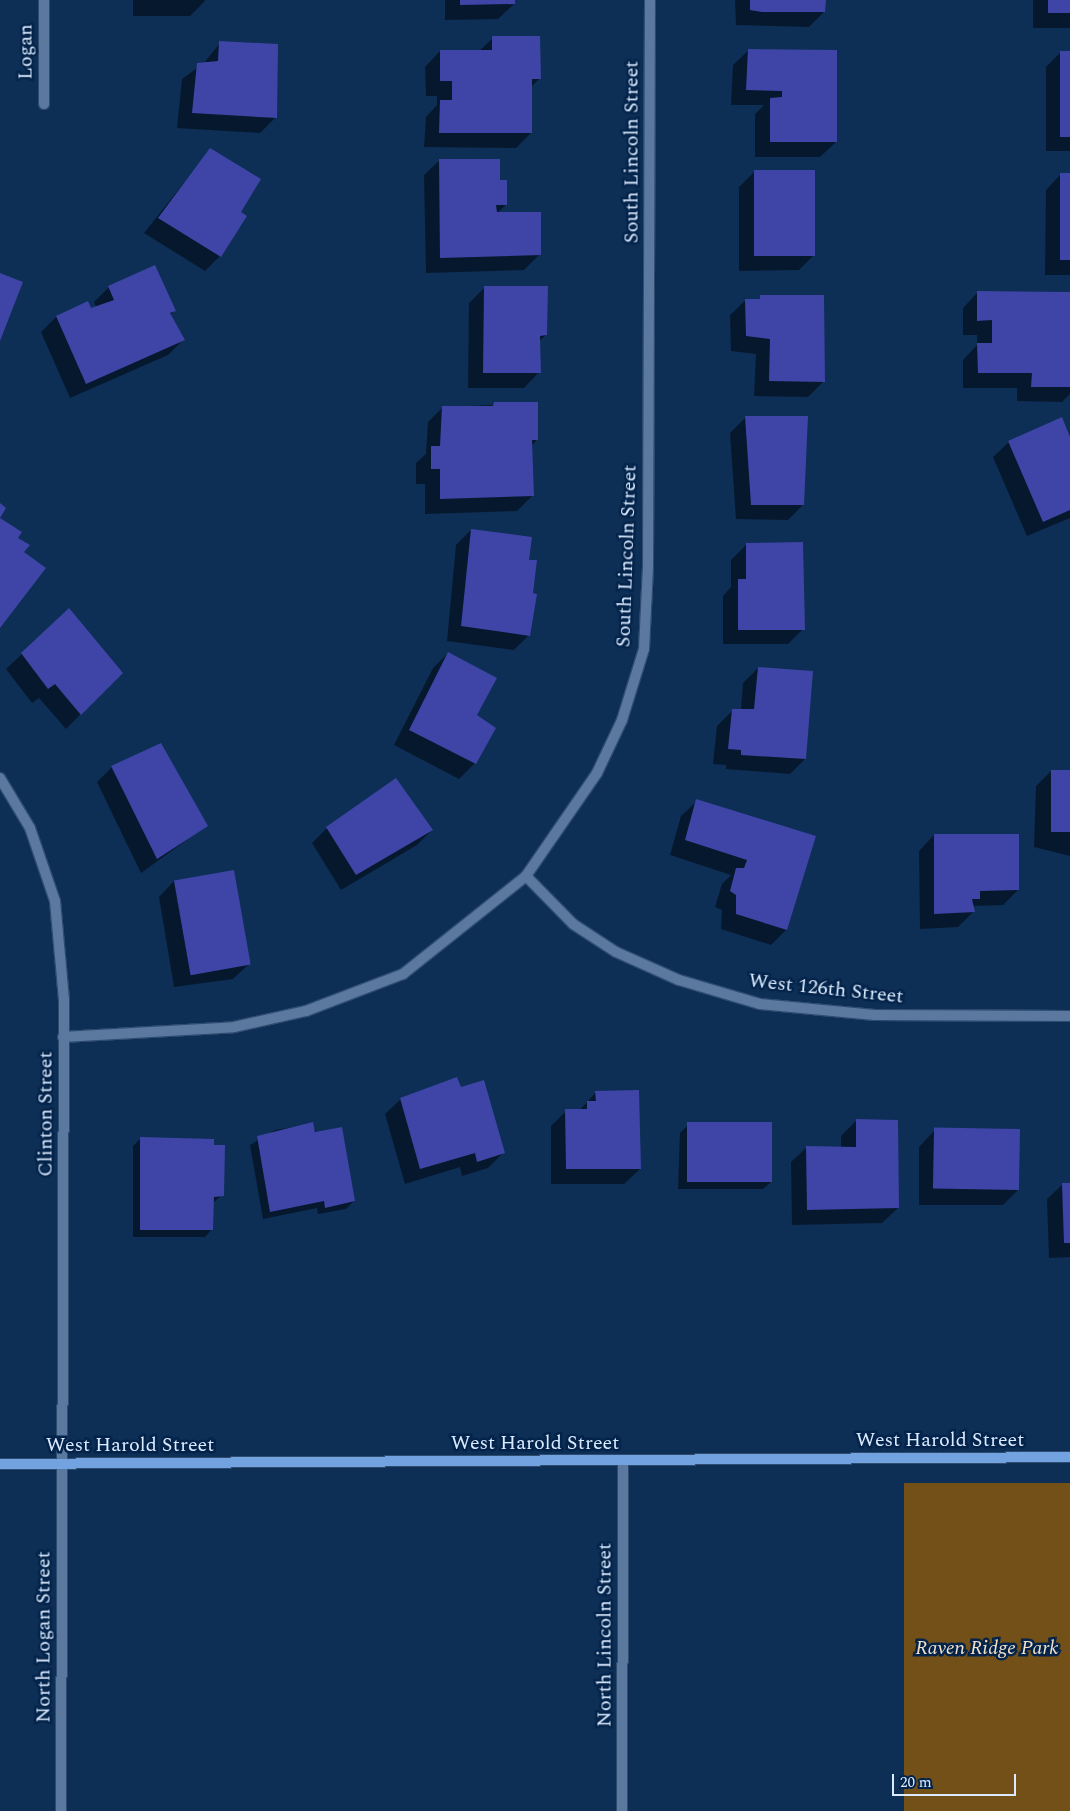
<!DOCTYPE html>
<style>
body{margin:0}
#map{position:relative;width:1070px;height:1811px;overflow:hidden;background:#0d2e55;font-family:Spectral,serif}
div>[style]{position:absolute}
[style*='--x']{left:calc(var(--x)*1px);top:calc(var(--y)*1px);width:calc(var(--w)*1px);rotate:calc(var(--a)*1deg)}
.green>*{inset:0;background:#735017;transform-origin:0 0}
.shadow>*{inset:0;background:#0007;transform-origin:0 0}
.building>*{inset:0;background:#3e45a6;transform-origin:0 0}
.roads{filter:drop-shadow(1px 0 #2e4c70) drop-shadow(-1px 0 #2e4c70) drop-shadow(0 1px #2e4c70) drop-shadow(0 -1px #2e4c70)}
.minor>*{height:10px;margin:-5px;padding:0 5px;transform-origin:5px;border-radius:5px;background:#5b799f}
.secondary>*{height:10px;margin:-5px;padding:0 5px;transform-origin:5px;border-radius:5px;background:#72a3e0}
span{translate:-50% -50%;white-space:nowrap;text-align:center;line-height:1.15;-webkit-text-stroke:5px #03234a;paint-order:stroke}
.street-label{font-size:20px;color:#dbebff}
.park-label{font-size:20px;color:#f2e0c9;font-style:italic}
.scale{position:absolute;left:892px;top:1774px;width:124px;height:22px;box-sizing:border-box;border:2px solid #dbebff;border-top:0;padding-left:6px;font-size:15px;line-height:18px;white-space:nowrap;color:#dbebff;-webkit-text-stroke:4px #03234a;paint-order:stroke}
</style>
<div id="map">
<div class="green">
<div style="left:1070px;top:1483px;width:328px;height:166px;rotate:90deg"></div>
</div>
<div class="shadow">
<div style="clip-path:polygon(133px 0,205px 0,205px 1px,190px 16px,133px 16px)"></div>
<div style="clip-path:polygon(445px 0,514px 0,514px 4px,498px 19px,445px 20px)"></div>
<div style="clip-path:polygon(735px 0,824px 0,824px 12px,809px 27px,736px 25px)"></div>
<div style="left:1033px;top:0;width:37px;height:28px"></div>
<div style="clip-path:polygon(493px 38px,539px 79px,530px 88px,531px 133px,516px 148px,424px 147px,426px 117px,437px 105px,437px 96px,426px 96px,425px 67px,440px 51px,479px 51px)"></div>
<div style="clip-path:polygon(220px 43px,275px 118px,260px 133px,177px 128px,182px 79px,204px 63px)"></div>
<div style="clip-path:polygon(749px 50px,836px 142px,820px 157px,755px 157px,755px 114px,764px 105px,731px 105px,733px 65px)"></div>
<div style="clip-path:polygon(1061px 52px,1070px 52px,1070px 151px,1046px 151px,1046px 67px)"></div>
<div style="clip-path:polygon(210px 150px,239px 212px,220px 256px,205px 271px,144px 233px)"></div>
<div style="clip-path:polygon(440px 160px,499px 181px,506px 205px,497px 213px,539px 255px,524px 270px,426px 273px,424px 175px)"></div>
<div style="clip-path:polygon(754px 172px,814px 255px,799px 270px,739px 271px,739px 187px)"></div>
<div style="clip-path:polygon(1061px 174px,1070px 174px,1070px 275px,1045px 275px,1046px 190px)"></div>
<div style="clip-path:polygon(109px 287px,174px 311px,170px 315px,183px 340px,168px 355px,70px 398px,41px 332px,56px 317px,96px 307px,94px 302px)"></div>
<div style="clip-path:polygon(484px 288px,546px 335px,538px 342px,539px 372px,524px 388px,468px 388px,469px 303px)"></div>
<div style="clip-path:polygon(978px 292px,1070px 345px,1070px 394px,1062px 402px,1017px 401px,1017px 388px,963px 388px,963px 360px,977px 345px,977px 335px,963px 335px,963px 308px)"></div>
<div style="clip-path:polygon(746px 300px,824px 381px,808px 397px,754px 396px,756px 354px,731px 351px,730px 315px)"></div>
<div style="clip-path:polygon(537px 403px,537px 440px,531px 446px,532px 496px,517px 511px,425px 514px,425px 484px,416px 484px,416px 463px,426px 454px,428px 422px,443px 407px)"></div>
<div style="clip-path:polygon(746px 417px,803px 505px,788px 520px,736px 519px,730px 433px)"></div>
<div style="clip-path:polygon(1070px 440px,1070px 518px,1027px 536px,993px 457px,1009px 442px)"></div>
<div style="clip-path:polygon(471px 530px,532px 593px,529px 635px,514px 650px,447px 641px,456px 545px)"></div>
<div style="clip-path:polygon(747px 544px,803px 629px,788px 644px,723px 644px,723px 596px,731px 587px,731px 560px)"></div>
<div style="clip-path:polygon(69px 610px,121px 673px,66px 729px,39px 698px,32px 703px,6px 669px)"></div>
<div style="clip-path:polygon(448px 653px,476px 715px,494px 728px,475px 763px,459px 779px,394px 745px,433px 668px)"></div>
<div style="clip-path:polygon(758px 668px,805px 759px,790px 774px,726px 769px,726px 765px,713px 764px,717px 726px,733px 710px,741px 710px,743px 683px)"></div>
<div style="clip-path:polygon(112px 767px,206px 826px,141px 873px,97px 782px)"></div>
<div style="clip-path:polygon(1051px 771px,1070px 771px,1070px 856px,1034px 847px,1036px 786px)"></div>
<div style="clip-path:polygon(697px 801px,815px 836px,786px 930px,771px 945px,721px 929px,722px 910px,715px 907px,722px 884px,731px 875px,670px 855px,681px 816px)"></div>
<div style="clip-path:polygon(327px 828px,432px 830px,417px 845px,341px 890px,312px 843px)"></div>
<div style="clip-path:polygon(934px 835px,1018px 890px,1003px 905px,972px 906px,973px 912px,958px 927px,920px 929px,919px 851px)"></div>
<div style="clip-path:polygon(174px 881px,249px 964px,233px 979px,174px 987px,159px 897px)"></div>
<div style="clip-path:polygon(460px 1088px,503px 1153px,488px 1168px,462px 1176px,460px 1167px,405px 1184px,385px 1114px,401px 1099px)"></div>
<div style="clip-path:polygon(596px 1092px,640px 1169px,624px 1184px,551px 1184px,551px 1126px,566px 1111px,579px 1111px)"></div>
<div style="clip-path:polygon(857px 1120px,898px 1208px,882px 1223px,792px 1225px,791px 1162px,807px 1147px,841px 1148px,841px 1136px)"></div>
<div style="clip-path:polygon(312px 1124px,354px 1201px,346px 1209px,318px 1214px,317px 1208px,263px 1219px,250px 1145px,275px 1130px)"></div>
<div style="clip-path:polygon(688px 1125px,771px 1182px,763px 1189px,678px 1189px,680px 1133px)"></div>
<div style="clip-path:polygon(934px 1131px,1018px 1190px,1003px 1205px,919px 1205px,919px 1147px)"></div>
<div style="clip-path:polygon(141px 1138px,222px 1195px,213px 1203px,212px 1229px,205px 1237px,133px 1237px,133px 1146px)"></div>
<div style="clip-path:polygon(1063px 1184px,1070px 1184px,1070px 1257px,1049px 1258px,1047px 1199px)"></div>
</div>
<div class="building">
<div style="clip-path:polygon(460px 0,515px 0,515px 4px,460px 5px)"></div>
<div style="clip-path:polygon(750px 0,826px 0,825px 12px,762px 12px,750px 10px)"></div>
<div style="left:1048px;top:0;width:22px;height:13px"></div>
<div style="clip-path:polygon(492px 36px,540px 36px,541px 79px,532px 79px,532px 133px,439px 133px,440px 100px,452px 100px,452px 81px,440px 81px,440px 50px,492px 50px)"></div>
<div style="clip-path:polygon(219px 41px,278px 44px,277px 118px,192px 113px,197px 63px,218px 61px)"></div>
<div style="clip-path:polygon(748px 49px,837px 50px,837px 142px,770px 142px,770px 98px,782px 97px,782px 91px,746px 90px)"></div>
<div style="left:1060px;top:51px;width:10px;height:86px"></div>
<div style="clip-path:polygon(210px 148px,261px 179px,241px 212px,247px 216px,221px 257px,158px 218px)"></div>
<div style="clip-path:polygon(439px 159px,500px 159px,500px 180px,507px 180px,507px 205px,496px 205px,497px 212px,541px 212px,541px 255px,440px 258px)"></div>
<div style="left:754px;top:170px;width:61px;height:86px"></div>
<div style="left:1060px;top:173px;width:10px;height:87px"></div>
<div style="clip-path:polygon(155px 265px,176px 311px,170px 313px,185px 340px,86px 384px,56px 316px,88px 301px,91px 308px,114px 300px,108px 286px)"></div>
<div style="clip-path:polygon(0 273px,23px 282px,0 341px)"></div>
<div style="clip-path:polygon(484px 286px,548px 286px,547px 335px,540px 336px,541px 373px,483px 373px)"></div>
<div style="clip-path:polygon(977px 291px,1070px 292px,1070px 387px,1031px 387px,1032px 373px,978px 373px,977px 343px,992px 343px,992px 320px,977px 321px)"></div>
<div style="clip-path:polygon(760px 295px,824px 295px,825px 382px,769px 381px,770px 339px,746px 336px,745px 299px,760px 299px)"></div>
<div style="clip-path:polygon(494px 402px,538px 402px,538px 440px,532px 440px,534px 496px,440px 499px,440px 469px,431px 469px,431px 446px,440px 446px,442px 406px,493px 406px)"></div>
<div style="clip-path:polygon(745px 416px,808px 416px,804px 505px,751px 505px)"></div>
<div style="clip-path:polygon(1062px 417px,1070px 437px,1070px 510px,1043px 522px,1008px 441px)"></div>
<div style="clip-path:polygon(0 503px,6px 508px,0 518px,22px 532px,18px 538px,30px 545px,24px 552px,46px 568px,0 628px)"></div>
<div style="clip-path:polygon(471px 529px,532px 537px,529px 560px,537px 560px,533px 593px,537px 594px,530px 636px,461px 626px)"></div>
<div style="clip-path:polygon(803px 542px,805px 630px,738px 630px,738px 579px,746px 579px,746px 543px)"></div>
<div style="clip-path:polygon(69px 608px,123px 673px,81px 715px,55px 684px,48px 689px,21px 653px)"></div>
<div style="clip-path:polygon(448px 652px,497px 678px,477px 715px,496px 728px,476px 764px,409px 730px)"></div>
<div style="clip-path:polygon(758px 667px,813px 671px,806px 759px,741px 755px,741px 750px,728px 749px,732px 709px,754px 709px)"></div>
<div style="clip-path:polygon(161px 743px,208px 826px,157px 859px,111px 766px)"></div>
<div style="left:1051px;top:770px;width:19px;height:62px"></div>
<div style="clip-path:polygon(396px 778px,433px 830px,356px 875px,326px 827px)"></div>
<div style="clip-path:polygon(696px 799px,816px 836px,787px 930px,736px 914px,736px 895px,730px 891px,736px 868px,744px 868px,747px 860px,685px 840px)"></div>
<div style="clip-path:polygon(934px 834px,1019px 834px,1019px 890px,980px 891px,980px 899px,972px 899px,975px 912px,934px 914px)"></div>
<div style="left:234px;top:870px;width:96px;height:61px;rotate:80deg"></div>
<div style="clip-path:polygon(457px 1077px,461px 1087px,484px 1080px,505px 1153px,477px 1162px,475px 1153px,420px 1169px,400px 1098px)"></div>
<div style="clip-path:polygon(639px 1090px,641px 1169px,566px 1169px,565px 1109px,587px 1109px,587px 1101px,596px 1101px,595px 1091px)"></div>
<div style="clip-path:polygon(856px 1119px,898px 1120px,899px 1208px,807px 1210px,806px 1146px,856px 1147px)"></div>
<div style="clip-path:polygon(313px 1122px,315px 1132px,342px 1127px,355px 1201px,325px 1208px,324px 1201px,270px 1212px,257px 1136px)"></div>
<div style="left:772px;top:1122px;width:60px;height:85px;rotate:90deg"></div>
<div style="left:1020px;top:1129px;width:61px;height:86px;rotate:91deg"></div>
<div style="clip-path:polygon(140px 1137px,214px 1139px,214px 1145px,225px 1145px,224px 1196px,214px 1197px,213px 1230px,140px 1230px)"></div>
<div style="clip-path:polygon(1062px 1183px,1070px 1183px,1070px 1243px,1064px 1243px)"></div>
</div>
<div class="roads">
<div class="minor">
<div style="--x:44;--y:0;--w:104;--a:90"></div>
<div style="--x:0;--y:778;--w:58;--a:59"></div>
<div style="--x:30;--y:828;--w:77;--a:71.1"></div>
<div style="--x:55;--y:901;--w:99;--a:84.8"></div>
<div style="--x:64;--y:1000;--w:811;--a:90.21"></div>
<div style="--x:526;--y:876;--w:67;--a:45.6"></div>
<div style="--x:573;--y:924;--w:51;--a:33.1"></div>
<div style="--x:616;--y:952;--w:69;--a:24"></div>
<div style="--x:679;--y:980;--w:84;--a:16.5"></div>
<div style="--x:760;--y:1004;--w:115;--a:5.5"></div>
<div style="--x:874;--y:1015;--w:196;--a:0.3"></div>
<div style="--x:63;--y:1037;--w:171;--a:-3.3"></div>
<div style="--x:234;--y:1027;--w:74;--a:-12.5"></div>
<div style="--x:306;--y:1011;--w:104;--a:-20.9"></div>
<div style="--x:403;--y:974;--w:157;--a:-38.5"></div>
<div style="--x:526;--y:876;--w:125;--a:-55.4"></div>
<div style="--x:597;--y:773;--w:59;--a:-64.7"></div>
<div style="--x:622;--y:720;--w:74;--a:-72.8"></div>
<div style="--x:644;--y:649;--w:82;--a:-87.2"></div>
<div style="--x:648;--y:567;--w:567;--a:-89.8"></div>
<div style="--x:622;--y:1811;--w:351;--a:-89.8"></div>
</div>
<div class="secondary">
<div style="--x:0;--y:1464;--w:1070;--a:-0.37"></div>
</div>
</div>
<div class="street-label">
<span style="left:26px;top:52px;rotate:-90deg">Logan</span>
<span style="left:632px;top:152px;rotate:-90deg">South Lincoln Street</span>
<span style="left:627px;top:556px;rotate:-88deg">South Lincoln Street</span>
<span style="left:826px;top:989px;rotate:6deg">West 126th Street</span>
<span style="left:46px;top:1114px;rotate:-90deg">Clinton Street</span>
<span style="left:940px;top:1440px">West Harold Street</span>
<span style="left:535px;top:1443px">West Harold Street</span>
<span style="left:130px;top:1445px">West Harold Street</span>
<span style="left:605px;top:1635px;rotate:-90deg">North Lincoln Street</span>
<span style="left:44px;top:1637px;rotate:-90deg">North Logan Street</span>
</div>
<div class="park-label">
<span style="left:987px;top:1648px">Raven Ridge Park</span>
</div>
<div class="scale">20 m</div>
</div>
